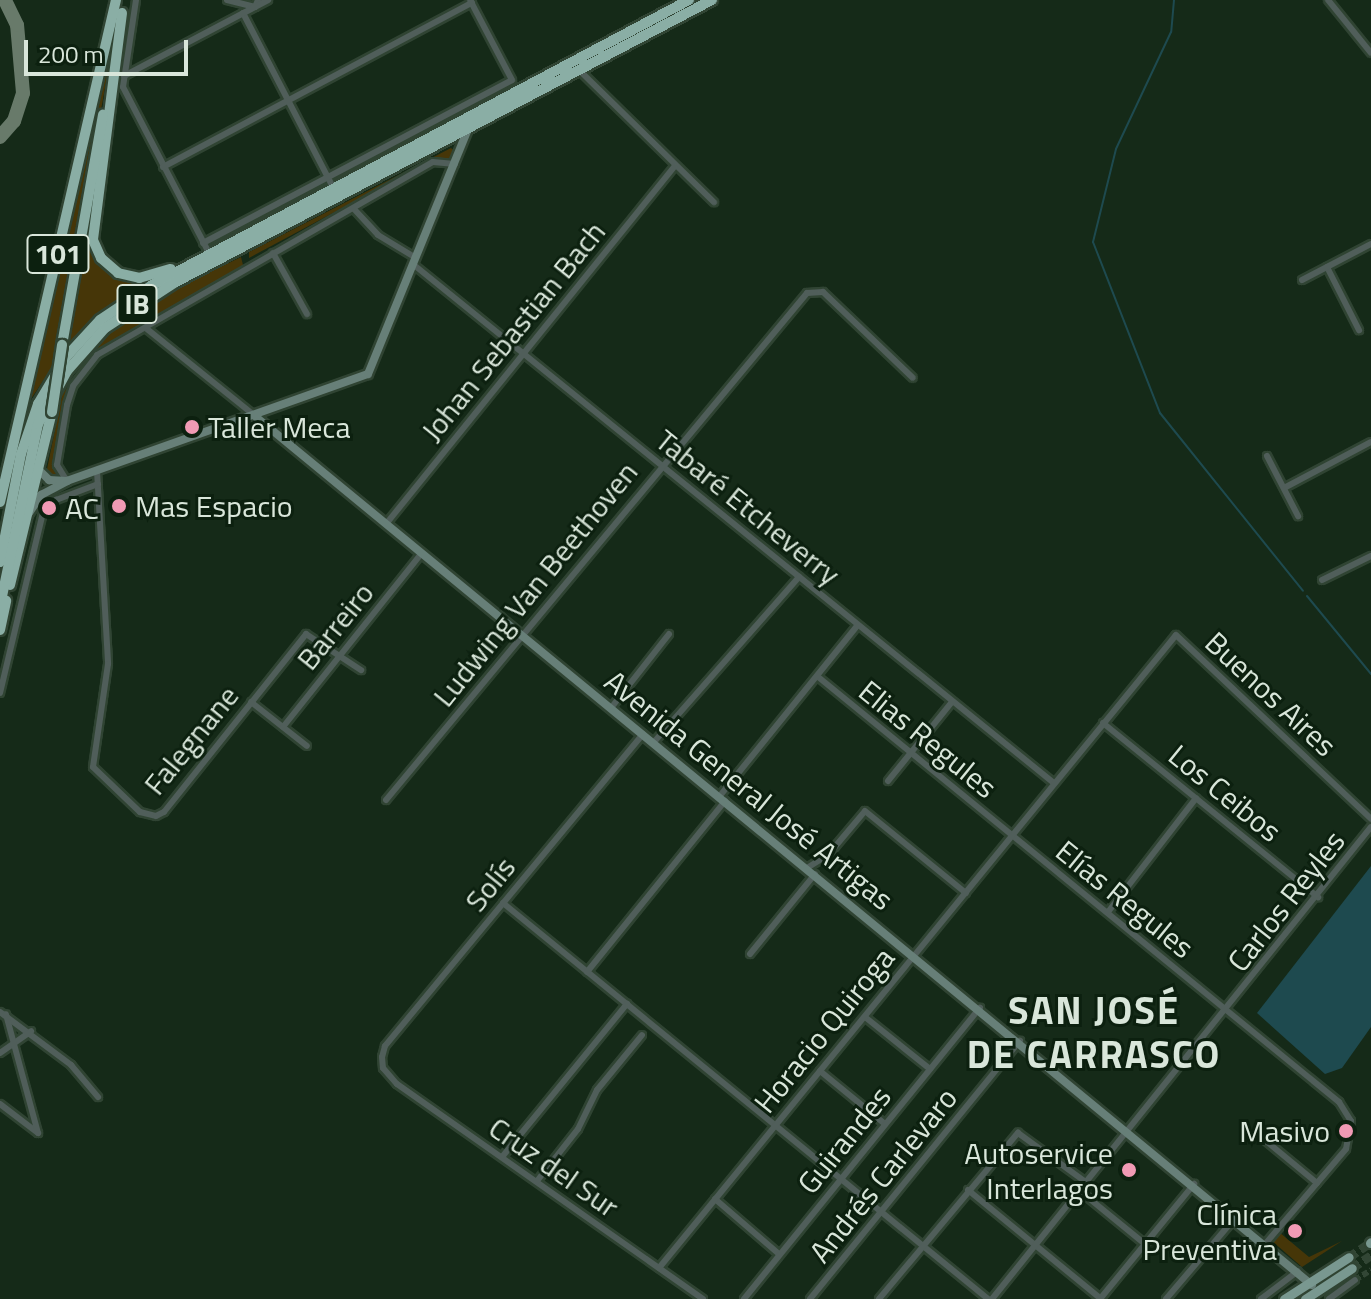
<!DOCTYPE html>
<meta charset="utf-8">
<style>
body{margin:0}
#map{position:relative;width:1371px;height:1299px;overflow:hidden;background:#152a18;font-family:"Titillium Web",sans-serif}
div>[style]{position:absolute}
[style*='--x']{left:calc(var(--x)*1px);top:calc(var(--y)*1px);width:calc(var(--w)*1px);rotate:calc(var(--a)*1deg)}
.green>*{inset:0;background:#463608}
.water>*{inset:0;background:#1e4a4f}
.stream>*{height:2px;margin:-1px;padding:0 1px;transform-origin:1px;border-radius:1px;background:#1e4a4f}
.taxiway>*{height:14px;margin:-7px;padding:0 7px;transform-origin:7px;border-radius:7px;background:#687a6a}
.street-tunnel>*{height:6px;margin-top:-3px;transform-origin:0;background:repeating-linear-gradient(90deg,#324635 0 6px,transparent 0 9px)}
.primary-tunnel>*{height:9px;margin-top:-4.5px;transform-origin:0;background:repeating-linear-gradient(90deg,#324635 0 9px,transparent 0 13.5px)}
.roads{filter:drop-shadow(2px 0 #304433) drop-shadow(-2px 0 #304433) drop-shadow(0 2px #304433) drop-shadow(0 -2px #304433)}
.street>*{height:6px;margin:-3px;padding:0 3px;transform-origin:3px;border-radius:3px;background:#505e5a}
.secondary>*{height:8px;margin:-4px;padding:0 4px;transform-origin:4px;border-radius:4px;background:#677f78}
.primary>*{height:9px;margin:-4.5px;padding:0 4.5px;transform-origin:4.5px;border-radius:4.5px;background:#799890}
.highway>*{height:10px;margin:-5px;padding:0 5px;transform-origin:5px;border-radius:5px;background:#8aaea5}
.bridges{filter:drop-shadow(2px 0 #304433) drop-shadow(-2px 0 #304433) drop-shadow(0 2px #304433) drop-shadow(0 -2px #304433)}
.highway-bridge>*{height:10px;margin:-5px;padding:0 5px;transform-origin:5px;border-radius:5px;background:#8aaea5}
.dots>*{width:22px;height:22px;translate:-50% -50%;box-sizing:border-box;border:4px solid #0c200f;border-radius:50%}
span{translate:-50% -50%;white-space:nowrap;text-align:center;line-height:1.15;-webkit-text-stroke:6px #0c200f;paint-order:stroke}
.shield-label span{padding:2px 6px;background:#0c200f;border:2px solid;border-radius:6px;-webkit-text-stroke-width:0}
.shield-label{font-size:28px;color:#d9e6da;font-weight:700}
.street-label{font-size:30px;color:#d9e6da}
.poi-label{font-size:30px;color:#d9e6da}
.left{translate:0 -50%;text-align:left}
.right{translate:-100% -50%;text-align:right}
.district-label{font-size:38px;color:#d9e6da;font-weight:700;letter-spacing:2px}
.scale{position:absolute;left:24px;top:40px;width:164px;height:36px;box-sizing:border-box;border:4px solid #d9e6da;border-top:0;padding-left:10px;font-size:24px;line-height:28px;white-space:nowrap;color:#d9e6da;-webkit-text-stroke:6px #0c200f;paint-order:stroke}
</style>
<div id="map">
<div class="green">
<div style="clip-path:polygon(121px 0,55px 363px,25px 408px,102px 89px)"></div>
<div style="clip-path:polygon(451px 148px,456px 152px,453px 158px,428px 162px,249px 258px,249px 252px)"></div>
<div style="clip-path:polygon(99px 153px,89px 231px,99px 264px,113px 275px,157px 279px,107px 308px,66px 350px)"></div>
<div style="clip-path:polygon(241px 257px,243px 265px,90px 359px,64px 406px,53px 469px,59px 478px,54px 477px,47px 469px,62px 395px,97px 342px,150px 301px)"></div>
<div style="clip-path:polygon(1279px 1232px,1309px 1257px,1342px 1241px,1302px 1267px,1272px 1241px)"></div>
</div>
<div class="water">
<div style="clip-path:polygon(1371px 866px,1371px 1027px,1342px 1068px,1325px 1074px,1257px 1013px)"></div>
</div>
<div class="stream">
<div style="--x:1174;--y:0;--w:32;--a:95"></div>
<div style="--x:1171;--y:32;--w:129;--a:115.2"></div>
<div style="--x:1116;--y:149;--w:96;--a:103.9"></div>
<div style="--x:1093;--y:242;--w:184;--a:68.6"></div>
<div style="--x:1160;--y:413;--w:228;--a:51.2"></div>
<div style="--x:1307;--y:596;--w:101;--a:50.6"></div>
</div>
<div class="taxiway">
<div style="--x:0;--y:137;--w:21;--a:-49"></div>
<div style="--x:14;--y:121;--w:29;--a:-72"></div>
<div style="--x:23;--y:93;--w:68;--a:-95"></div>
<div style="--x:17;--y:25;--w:28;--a:-116"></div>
</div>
<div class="street-tunnel">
<div style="--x:1355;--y:1280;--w:19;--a:-32"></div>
</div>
<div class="primary-tunnel">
<div style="--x:1349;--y:1257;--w:25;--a:-34"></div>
<div style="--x:1352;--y:1268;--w:23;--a:-34"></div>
</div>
<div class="roads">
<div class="street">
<div style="--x:136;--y:0;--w:88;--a:98.5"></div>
<div style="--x:123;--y:87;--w:189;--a:62.6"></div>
<div style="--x:227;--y:0;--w:29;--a:14"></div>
<div style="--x:255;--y:7;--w:8;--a:-67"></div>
<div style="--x:1328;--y:0;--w:68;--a:50.9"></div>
<div style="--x:243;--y:13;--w:198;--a:62.7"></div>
<div style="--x:579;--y:70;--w:189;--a:44.4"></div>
<div style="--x:124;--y:76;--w:163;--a:-27.8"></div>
<div style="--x:163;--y:167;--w:350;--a:-28"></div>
<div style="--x:354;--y:209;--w:35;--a:47"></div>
<div style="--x:378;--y:235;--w:44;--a:31.2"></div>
<div style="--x:203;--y:243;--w:349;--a:-27.8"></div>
<div style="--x:512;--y:80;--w:90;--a:-117.7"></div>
<div style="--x:273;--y:253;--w:70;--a:60.9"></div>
<div style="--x:414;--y:265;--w:823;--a:38.99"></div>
<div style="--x:1327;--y:267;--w:71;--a:63.1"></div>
<div style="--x:1302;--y:280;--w:78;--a:-27.6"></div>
<div style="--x:147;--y:329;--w:137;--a:38.8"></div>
<div style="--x:1267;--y:456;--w:68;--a:62.7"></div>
<div style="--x:97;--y:471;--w:193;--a:86.7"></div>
<div style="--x:108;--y:664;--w:104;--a:98.3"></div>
<div style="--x:93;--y:767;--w:65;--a:43.8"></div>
<div style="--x:140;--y:812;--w:16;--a:14"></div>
<div style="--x:156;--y:816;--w:9;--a:-27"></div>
<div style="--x:164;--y:812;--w:228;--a:-51.4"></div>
<div style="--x:306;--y:634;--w:66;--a:33.2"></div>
<div style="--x:67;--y:481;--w:19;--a:-122"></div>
<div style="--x:57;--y:465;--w:61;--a:-80.5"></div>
<div style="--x:67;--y:405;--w:20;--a:-72"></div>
<div style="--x:73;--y:386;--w:39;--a:-52"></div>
<div style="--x:97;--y:355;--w:387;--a:-29.9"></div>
<div style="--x:433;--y:162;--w:22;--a:5"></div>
<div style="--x:1284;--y:488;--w:98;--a:-27.9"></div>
<div style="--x:386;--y:524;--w:460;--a:-51.1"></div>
<div style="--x:1322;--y:580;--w:55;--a:-26.1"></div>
<div style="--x:817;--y:676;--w:674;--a:39.22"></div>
<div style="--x:1339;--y:1102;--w:22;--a:58"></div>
<div style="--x:1351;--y:1121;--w:28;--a:100"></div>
<div style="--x:1346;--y:1149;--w:123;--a:130.4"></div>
<div style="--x:0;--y:693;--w:186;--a:-76.6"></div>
<div style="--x:43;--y:512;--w:18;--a:-43"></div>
<div style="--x:56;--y:500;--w:45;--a:-20.9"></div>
<div style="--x:251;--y:702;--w:71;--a:38.2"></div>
<div style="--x:611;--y:708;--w:94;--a:-51.9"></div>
<div style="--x:1103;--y:723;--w:277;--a:39"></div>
<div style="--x:283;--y:727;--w:223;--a:-51.4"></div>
<div style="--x:643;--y:734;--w:405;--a:129.6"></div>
<div style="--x:385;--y:1046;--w:11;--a:105"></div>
<div style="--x:382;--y:1057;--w:11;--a:85"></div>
<div style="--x:383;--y:1068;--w:21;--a:49"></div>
<div style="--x:397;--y:1084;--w:374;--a:35.1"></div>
<div style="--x:654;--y:742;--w:220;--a:-48.7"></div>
<div style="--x:888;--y:781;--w:102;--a:-51"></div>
<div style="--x:719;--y:797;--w:221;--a:-51.1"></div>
<div style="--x:386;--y:800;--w:659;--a:-50.29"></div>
<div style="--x:807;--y:293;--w:16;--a:-4"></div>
<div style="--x:823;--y:292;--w:124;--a:43.7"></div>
<div style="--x:807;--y:868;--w:25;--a:-32"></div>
<div style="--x:828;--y:855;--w:57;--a:-49.9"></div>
<div style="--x:865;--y:811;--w:130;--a:39.1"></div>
<div style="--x:503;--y:903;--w:626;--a:39.23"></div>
<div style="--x:1108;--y:912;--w:144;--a:-52.3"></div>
<div style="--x:750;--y:954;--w:103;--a:-50.9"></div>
<div style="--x:587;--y:972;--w:220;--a:-51.1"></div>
<div style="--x:0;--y:1012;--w:89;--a:36.7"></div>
<div style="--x:71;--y:1065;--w:42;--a:49.8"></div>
<div style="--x:865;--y:1017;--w:83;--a:38.7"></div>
<div style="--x:0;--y:1053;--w:38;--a:-35"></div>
<div style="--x:820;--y:1071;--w:84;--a:39.2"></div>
<div style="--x:0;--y:1104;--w:48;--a:37.3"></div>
<div style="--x:38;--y:1133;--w:123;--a:-105.1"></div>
<div style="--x:1266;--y:1141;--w:66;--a:39.5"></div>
<div style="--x:502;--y:1157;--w:198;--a:-50.8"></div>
<div style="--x:537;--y:1181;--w:66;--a:-51.7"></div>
<div style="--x:578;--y:1129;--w:43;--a:-64"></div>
<div style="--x:597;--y:1090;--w:71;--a:-50.7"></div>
<div style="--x:968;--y:1190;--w:171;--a:39.3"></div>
<div style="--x:1080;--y:1191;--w:84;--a:39.2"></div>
<div style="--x:715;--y:1199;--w:84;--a:40.7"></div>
<div style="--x:659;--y:1268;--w:817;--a:-50.76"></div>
<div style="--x:1176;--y:635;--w:268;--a:43.3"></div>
<div style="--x:744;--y:1299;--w:375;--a:-51"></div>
<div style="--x:810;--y:1299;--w:333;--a:-50.9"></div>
<div style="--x:879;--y:1299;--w:217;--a:-50.1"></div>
<div style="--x:1018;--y:1133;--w:85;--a:35.9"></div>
<div style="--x:992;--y:1299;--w:605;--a:-51.24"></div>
<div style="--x:1100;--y:1299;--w:149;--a:-50.7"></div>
<div style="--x:1166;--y:1299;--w:105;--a:-49.6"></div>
<div style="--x:1261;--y:1299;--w:46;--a:-37.1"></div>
<div style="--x:1329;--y:1299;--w:32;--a:-36"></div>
</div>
<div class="secondary">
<div style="--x:256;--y:417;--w:1367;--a:39.42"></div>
<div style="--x:40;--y:471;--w:13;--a:45"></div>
<div style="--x:49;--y:480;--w:18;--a:3"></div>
<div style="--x:29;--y:513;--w:22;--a:-56"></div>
<div style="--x:41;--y:495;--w:30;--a:-28"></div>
<div style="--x:67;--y:481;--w:319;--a:-19.6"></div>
<div style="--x:368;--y:374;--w:268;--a:-67.8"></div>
</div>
<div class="primary">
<div style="--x:1370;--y:1243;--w:1;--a:-45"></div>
<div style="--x:1284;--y:1299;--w:77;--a:-32.9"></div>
<div style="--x:1305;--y:1299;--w:56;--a:-33.4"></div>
</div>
<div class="highway">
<div style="--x:122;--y:13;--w:229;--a:97.3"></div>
<div style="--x:93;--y:240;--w:20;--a:66"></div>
<div style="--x:101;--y:258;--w:23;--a:41"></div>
<div style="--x:118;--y:273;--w:22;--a:13"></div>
<div style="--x:139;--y:278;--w:33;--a:-16"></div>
<div style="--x:62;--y:345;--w:234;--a:-79.9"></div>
<div style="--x:0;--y:502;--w:515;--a:-76.99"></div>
<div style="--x:0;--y:562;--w:110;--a:-79"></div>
<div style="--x:21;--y:454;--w:53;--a:-71.2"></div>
<div style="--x:38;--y:404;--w:55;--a:-59.2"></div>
<div style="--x:66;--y:357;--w:50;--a:-47.4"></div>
<div style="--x:100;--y:320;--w:63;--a:-33.9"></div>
<div style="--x:152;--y:285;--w:608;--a:-27.96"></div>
<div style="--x:10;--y:585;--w:178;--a:-76.4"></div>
<div style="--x:0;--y:606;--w:186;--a:-78.2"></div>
<div style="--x:38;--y:424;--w:60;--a:-61.3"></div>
<div style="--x:67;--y:371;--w:57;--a:-48.5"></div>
<div style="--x:105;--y:328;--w:82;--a:-33.1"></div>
<div style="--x:174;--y:283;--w:608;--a:-27.75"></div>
<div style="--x:0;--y:630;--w:30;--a:-78"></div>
</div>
</div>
<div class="bridges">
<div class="highway-bridge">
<div style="--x:52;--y:412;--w:68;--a:-81.5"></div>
</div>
</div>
<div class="dots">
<div style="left:192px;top:427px;background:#f09ab4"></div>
<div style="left:119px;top:506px;background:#f09ab4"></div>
<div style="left:49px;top:508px;background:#f09ab4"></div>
<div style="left:1346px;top:1131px;background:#f09ab4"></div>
<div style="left:1129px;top:1170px;background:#f09ab4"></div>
<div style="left:1295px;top:1231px;background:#f09ab4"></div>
</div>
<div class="shield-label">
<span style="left:58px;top:254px">101</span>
<span style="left:137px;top:304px">IB</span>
</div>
<div class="street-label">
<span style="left:513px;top:331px;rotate:-51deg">Johan Sebastian Bach</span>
<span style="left:748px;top:507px;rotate:39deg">Tabaré Etcheverry</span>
<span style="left:535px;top:584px;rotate:-51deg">Ludwing Van Beethoven</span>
<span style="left:335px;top:626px;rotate:-51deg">Barreiro</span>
<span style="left:1271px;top:694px;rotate:43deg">Buenos Aires</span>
<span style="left:928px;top:739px;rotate:39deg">Elias Regules</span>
<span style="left:191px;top:740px;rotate:-51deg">Falegnane</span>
<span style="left:749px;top:790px;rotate:39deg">Avenida General José Artigas</span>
<span style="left:1225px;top:793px;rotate:39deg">Los Ceibos</span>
<span style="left:490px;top:884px;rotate:-51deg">Solís</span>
<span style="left:1125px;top:899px;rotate:39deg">Elías Regules</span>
<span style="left:1286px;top:901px;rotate:-52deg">Carlos Reyles</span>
<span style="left:824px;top:1030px;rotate:-51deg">Horacio Quiroga</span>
<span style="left:844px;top:1140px;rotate:-51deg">Guirandes</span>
<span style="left:554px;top:1167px;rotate:35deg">Cruz del Sur</span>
<span style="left:883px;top:1175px;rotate:-51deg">Andrés Carlevaro</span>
</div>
<div class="poi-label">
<span class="left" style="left:208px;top:427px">Taller Meca</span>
<span class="left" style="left:135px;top:506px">Mas Espacio</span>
<span class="left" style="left:65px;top:508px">AC</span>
<span class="right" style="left:1330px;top:1131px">Masivo</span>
<span class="right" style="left:1113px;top:1170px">Autoservice<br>Interlagos</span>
<span class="right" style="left:1277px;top:1231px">Clínica<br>Preventiva</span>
</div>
<div class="district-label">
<span style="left:1094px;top:1033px">SAN JOSÉ<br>DE CARRASCO</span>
</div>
<div class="scale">200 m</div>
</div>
